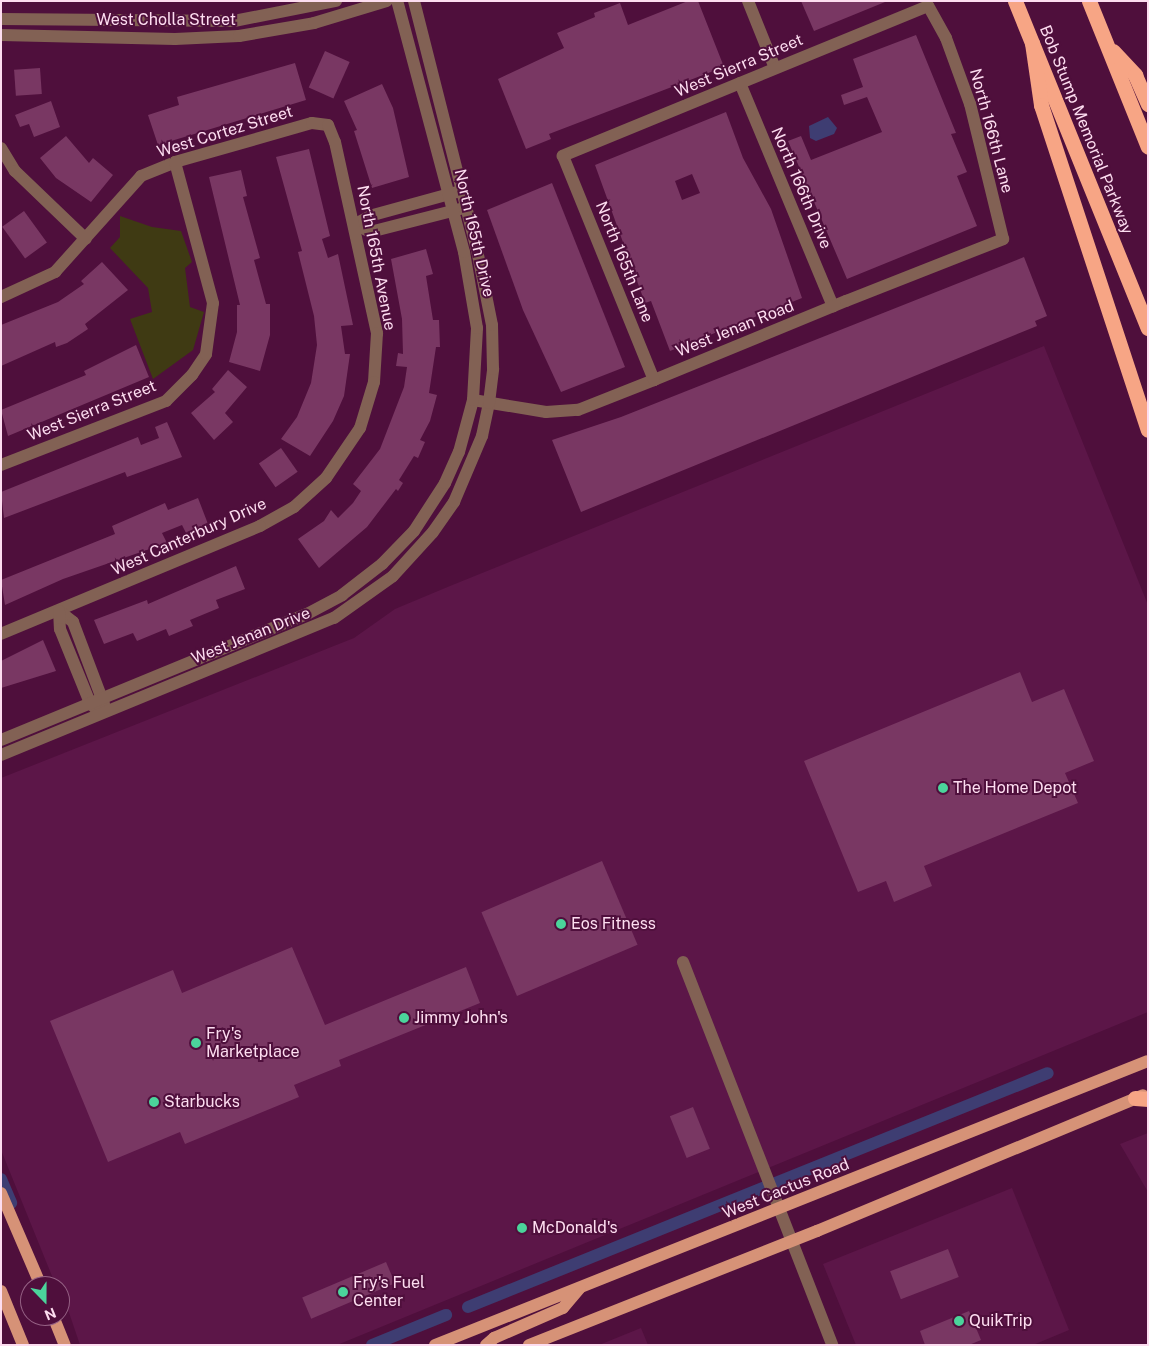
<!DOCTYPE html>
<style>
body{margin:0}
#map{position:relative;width:1149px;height:1346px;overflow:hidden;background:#4f0f3c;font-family:"Public Sans",sans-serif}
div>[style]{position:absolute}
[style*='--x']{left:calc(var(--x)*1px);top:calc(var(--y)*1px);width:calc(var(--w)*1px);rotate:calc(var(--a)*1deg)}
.built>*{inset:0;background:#5c1648}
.green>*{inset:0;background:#3f3a13}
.water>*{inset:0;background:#3e3d72}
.canal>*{height:12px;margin:-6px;padding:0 6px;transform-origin:6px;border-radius:6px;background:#3e3d72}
.building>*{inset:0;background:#793763;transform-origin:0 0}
.minor>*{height:12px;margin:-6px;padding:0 6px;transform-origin:6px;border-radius:6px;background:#826154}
.major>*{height:12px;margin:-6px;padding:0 6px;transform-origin:6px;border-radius:6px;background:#d69277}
.highway>*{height:15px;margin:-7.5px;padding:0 7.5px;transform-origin:7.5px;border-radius:7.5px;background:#f7a585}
.dots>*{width:14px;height:14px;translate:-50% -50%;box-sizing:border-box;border:2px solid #4f0f3c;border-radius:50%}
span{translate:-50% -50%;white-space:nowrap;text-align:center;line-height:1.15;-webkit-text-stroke:4px #4f0f3c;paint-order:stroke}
.street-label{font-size:16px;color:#fdddf0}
.poi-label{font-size:16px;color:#fdddf0}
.left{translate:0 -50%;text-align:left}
.frame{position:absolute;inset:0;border:2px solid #fdddf0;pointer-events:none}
.north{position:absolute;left:20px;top:1276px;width:50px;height:50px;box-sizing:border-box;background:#4f0f3c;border:1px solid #956184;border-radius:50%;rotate:158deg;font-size:14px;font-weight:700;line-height:20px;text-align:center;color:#fdddf0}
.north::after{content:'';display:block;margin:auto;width:18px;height:22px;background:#4bd49b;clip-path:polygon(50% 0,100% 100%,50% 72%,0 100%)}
</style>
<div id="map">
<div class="built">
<div style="clip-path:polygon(1044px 346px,1148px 605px,1148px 1012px,337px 1345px,80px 1345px,60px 1286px,56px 1286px,1px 1150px,1px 778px,354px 638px,395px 609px,450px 586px)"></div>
<div style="clip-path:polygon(1148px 1133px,1148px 1192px,1120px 1144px)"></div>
<div style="clip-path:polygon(1012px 1188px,1069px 1330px,1033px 1345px,856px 1345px,823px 1264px)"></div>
<div style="clip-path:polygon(641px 1328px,648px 1345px,599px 1345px)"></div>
</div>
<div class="green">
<div style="clip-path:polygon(120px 216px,152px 227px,181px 231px,192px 262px,185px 268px,190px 307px,204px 312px,193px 350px,153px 379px,130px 319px,152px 312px,148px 288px,110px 248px,120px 237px)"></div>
</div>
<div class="water">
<div style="clip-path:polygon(828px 117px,837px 128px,834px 134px,816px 141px,810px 138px,809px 126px)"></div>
</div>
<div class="canal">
<div style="--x:1;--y:1179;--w:26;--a:67"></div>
<div style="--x:468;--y:1307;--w:625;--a:-21.97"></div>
<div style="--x:372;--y:1345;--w:80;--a:-22.1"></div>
</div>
<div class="building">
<div style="clip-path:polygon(688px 1px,698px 1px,724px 67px,549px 134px,551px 139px,526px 149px,498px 79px,564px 48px,557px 33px,595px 17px,594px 13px,620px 3px,628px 25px)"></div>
<div style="clip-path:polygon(801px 1px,885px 1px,885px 2px,814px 31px)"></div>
<div style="clip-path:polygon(916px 35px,956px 133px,951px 134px,967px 172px,957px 176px,977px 226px,847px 279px,788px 141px,801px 136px,811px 160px,882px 132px,867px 97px,844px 105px,841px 95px,863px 87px,853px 59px)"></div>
<div style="left:325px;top:51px;width:27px;height:40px;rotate:24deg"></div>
<div style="clip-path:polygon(295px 63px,306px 100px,158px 145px,148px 115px,179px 105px,177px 97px)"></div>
<div style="left:40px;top:68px;width:26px;height:26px;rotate:86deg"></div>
<div style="clip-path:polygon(382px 84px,393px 108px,409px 177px,372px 188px,354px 131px,357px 130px,344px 101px)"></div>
<div style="clip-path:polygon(51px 101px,60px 127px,34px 137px,29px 124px,20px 127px,15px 115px)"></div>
<div style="clip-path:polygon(evenodd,726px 112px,743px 158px,771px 209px,802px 298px,670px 351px,651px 301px,645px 303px,595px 165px,726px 112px,692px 174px,700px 193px,682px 200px,675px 181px,692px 174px)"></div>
<div style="clip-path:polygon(66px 136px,89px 163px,93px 158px,113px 175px,91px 202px,56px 178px,40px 158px)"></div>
<div style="clip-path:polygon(309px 149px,330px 236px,322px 239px,328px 258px,338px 254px,353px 325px,341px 326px,345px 354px,350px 354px,344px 396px,333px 421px,310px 456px,281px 439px,297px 417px,311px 383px,317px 345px,314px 316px,298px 252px,302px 251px,276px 157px)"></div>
<div style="clip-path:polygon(241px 170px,247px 196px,243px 197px,260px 258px,254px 260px,266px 304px,270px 304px,270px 335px,260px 371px,229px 362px,237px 332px,237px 305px,240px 305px,209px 177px)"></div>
<div style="clip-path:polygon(552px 183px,625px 367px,561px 392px,523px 310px,487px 210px)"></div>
<div style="left:24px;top:211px;width:39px;height:27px;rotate:54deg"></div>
<div style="clip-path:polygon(426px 249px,433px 274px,426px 276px,433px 320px,439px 320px,440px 347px,436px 347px,429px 393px,437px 395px,430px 421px,420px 440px,425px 442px,418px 458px,414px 456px,399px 480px,403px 483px,398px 491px,396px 489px,367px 527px,319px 568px,298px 539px,324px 521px,331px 510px,338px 518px,353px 503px,361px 491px,353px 484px,380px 449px,404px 387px,407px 367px,396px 366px,398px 353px,403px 354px,402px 319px,391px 259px)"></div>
<div style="clip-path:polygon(1024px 257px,1047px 316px,1035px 321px,1037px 326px,581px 512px,552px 440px,621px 417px)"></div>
<div style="clip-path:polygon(102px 262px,128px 290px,85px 324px,88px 329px,67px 343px,56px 347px,55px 342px,1px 366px,1px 325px,58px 302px,84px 284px,81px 281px)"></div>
<div style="clip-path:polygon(136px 345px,149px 377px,8px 436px,1px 410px,86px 375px,84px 371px)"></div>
<div style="clip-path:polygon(228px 370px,247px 387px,225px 413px,233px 422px,214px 440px,191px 413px,215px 392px,212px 389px)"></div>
<div style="clip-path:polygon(167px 422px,182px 457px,127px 477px,125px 472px,4px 518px,1px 492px,138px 437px,141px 445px,159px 438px,155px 427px)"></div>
<div style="left:281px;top:448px;width:29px;height:27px;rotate:55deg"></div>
<div style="clip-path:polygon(198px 498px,208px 524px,186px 533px,182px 525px,162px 533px,167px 543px,63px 579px,5px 605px,1px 580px,115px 534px,112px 526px,142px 513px,165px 503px,168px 510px)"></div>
<div style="clip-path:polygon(236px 566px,245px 589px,216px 600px,219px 608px,190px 620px,193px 626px,169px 636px,166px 629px,137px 641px,133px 633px,104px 644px,94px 620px,147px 600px,148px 604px)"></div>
<div style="clip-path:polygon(43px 640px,56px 671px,1px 688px,1px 661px)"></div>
<div style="clip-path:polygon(1020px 672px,1032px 702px,1064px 689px,1094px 761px,1065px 773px,1078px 803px,924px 866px,932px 886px,894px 902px,886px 881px,858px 892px,804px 761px)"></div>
<div style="left:602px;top:861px;width:91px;height:131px;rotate:67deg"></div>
<div style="clip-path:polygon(292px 947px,325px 1025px,466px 967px,480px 1003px,339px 1060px,341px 1066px,294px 1085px,299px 1097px,185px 1144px,180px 1132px,108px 1162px,50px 1021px,173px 970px,182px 993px)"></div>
<div style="left:693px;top:1107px;width:45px;height:25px;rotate:68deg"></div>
<div style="left:948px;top:1249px;width:30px;height:62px;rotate:69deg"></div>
<div style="left:386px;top:1262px;width:23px;height:91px;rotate:67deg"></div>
<div style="clip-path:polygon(969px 1311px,981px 1340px,969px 1345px,925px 1345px,920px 1331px)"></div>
</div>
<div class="minor">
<div style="--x:748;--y:1;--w:72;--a:68.1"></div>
<div style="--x:1;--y:19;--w:233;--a:0.5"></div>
<div style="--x:234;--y:21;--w:104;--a:-11.1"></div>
<div style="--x:1;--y:35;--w:174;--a:1.3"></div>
<div style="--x:175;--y:39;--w:64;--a:-2.7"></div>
<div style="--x:239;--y:36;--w:76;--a:-9.8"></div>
<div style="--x:314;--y:23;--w:76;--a:-16.8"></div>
<div style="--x:740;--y:83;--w:242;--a:67.4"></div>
<div style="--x:1;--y:148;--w:27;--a:59"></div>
<div style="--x:15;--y:171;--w:98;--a:43.8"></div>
<div style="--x:355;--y:224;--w:17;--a:28"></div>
<div style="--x:370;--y:232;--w:93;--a:-14.3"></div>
<div style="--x:355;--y:224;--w:20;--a:-27"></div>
<div style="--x:373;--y:215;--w:87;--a:-15.3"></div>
<div style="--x:1;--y:297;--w:60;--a:-24.8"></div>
<div style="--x:55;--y:272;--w:129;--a:-48.1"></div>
<div style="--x:141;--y:176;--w:37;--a:-22"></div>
<div style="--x:175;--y:162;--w:142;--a:-15.9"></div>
<div style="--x:312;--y:123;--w:16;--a:7"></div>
<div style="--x:328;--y:125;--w:18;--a:68"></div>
<div style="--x:335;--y:142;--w:196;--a:77.6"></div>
<div style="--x:377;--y:333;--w:49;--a:93.5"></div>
<div style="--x:374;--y:382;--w:48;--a:106.9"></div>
<div style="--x:360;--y:428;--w:60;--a:124.2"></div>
<div style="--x:326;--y:478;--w:43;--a:137.8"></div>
<div style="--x:294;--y:507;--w:39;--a:151"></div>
<div style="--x:260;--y:526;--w:281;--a:157.4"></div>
<div style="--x:473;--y:400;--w:74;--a:9.3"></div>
<div style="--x:546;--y:412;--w:32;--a:-4"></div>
<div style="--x:578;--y:410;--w:82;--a:-21.5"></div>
<div style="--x:654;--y:380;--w:208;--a:-22.4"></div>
<div style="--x:846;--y:301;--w:169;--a:-21.5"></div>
<div style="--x:1003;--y:239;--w:139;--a:-103.7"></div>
<div style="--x:970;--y:104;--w:70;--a:-110"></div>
<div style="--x:946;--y:38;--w:37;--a:-119"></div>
<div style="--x:928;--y:6;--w:395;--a:157.7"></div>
<div style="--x:563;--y:156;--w:242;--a:67.9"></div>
<div style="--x:1;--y:465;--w:177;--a:-21.2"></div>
<div style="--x:166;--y:401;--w:37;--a:-45"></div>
<div style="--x:192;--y:375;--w:25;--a:-56"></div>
<div style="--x:206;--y:354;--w:51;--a:-82.2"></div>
<div style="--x:213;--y:303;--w:146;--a:-105.1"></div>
<div style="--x:59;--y:611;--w:18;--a:38"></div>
<div style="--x:73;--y:622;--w:88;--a:69.3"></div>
<div style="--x:59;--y:611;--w:18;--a:87"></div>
<div style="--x:60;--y:629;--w:80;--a:67.9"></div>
<div style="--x:90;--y:703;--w:7;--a:45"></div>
<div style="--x:1;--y:740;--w:331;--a:-22.4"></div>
<div style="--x:307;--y:614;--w:40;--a:-28"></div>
<div style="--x:342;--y:595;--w:51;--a:-37.8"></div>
<div style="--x:382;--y:564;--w:46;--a:-45.9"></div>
<div style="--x:414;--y:531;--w:57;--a:-57.1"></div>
<div style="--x:445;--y:483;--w:34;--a:-66"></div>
<div style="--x:459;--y:452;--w:54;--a:-74.9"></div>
<div style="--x:473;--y:400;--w:72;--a:-86.8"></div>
<div style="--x:477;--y:328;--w:77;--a:-99.7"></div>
<div style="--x:464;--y:252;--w:260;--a:-104.9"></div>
<div style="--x:1;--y:755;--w:360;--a:-22.4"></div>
<div style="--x:334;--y:618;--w:72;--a:-35.4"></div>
<div style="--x:393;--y:576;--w:59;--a:-47.7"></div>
<div style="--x:433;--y:532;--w:37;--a:-55"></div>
<div style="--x:454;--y:502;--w:72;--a:-67"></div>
<div style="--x:482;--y:436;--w:34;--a:-78"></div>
<div style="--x:489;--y:403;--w:34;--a:-83"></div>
<div style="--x:493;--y:369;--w:44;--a:-91.3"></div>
<div style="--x:492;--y:325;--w:76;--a:-101.3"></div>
<div style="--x:477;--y:250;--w:257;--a:-104.2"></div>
<div style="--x:683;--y:962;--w:411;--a:68.7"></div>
</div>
<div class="major">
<div style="--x:1;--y:1193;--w:101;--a:66.7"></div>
<div style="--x:1;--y:1291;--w:58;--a:67.8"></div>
<div style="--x:53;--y:1316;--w:31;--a:68"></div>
<div style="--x:435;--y:1345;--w:767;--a:-21.72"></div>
<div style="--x:486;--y:1345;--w:11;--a:-41"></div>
<div style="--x:494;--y:1338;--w:75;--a:-23.5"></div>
<div style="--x:563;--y:1308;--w:26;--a:-50"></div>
<div style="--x:529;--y:1345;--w:310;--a:-21.6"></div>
<div style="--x:817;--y:1231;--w:353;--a:-22.6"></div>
</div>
<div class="highway">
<div style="--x:1015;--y:1;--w:353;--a:67.9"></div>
<div style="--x:1089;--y:1;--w:157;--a:68"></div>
<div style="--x:1032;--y:43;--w:63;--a:81.7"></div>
<div style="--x:1041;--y:105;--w:342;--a:71.8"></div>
<div style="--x:1113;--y:51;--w:33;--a:47"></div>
<div style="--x:1135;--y:75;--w:32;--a:66"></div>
<div style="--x:1135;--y:1098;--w:13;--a:4"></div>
</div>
<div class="dots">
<div style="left:943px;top:788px;background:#4bd49b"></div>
<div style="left:561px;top:924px;background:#4bd49b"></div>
<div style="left:404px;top:1018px;background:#4bd49b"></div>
<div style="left:196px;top:1043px;background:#4bd49b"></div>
<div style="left:154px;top:1102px;background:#4bd49b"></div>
<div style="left:522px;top:1228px;background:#4bd49b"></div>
<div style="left:343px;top:1292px;background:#4bd49b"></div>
<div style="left:959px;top:1321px;background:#4bd49b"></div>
</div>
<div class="street-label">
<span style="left:166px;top:20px">West Cholla Street</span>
<span style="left:739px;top:66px;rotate:-23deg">West Sierra Street</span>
<span style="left:1086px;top:130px;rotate:68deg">Bob Stump Memorial Parkway</span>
<span style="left:991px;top:131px;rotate:75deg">North 166th Lane</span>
<span style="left:225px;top:132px;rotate:-17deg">West Cortez Street</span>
<span style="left:801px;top:188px;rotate:67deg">North 166th Drive</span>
<span style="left:474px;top:233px;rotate:77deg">North 165th Drive</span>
<span style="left:376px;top:258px;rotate:79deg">North 165th Avenue</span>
<span style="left:624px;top:262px;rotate:68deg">North 165th Lane</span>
<span style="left:735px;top:329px;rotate:-22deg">West Jenan Road</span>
<span style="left:92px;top:411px;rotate:-22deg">West Sierra Street</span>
<span style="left:189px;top:537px;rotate:-24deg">West Canterbury Drive</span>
<span style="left:251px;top:636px;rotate:-22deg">West Jenan Drive</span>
<span style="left:786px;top:1189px;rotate:-22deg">West Cactus Road</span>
</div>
<div class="poi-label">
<span class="left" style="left:953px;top:788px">The Home Depot</span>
<span class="left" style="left:571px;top:924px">Eos Fitness</span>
<span class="left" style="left:414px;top:1018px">Jimmy John's</span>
<span class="left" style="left:206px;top:1043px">Fry's<br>Marketplace</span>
<span class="left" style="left:164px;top:1102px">Starbucks</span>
<span class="left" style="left:532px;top:1228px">McDonald's</span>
<span class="left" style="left:353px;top:1292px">Fry's Fuel<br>Center</span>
<span class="left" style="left:969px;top:1321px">QuikTrip</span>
</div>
<div class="frame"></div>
<div class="north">N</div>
</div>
